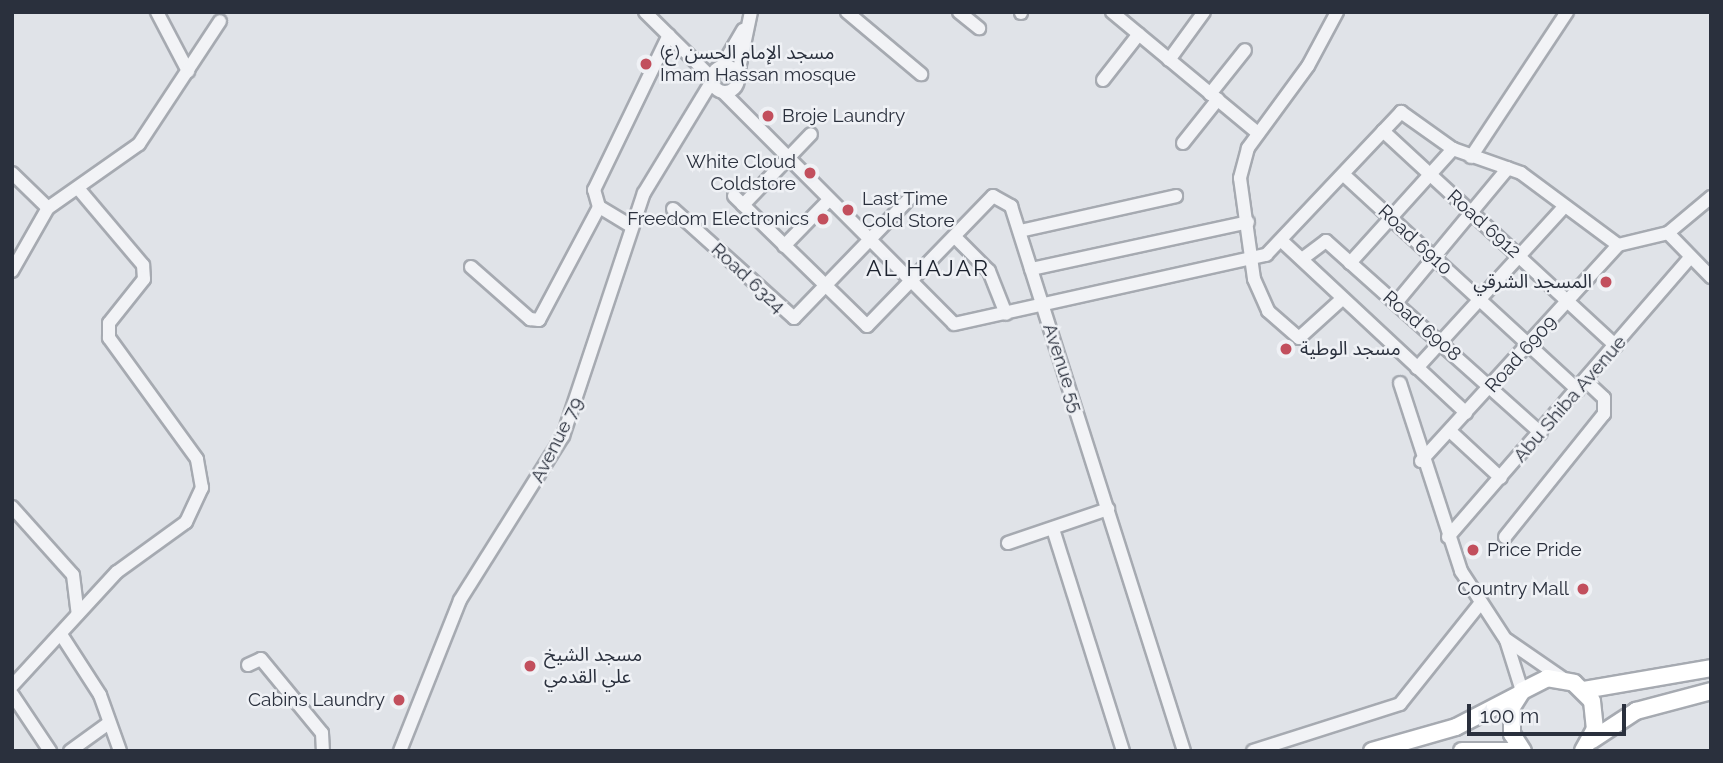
<!DOCTYPE html>
<meta charset="utf-8">
<style>
body{margin:0}
#map{position:relative;width:1723px;height:763px;overflow:hidden;background:#e0e3e8;font-family:Raleway,"Noto Sans Arabic",sans-serif}
div>[style]{position:absolute}
[style*='--x']{left:calc(var(--x)*1px);top:calc(var(--y)*1px);width:calc(var(--w)*1px);rotate:calc(var(--a)*1deg)}
.roads{filter:drop-shadow(2px 0 #a6aab1) drop-shadow(-2px 0 #a6aab1) drop-shadow(0 2px #a6aab1) drop-shadow(0 -2px #a6aab1)}
.minor>*{height:12px;margin:-6px;padding:0 6px;transform-origin:6px;border-radius:6px;background:#f2f3f6}
.minor>.ring{margin:-6px;padding:0;box-sizing:content-box;background:none;border:12px solid #f2f3f6;border-radius:50%}
.major>*{height:16px;margin:-8px;padding:0 8px;transform-origin:8px;border-radius:8px;background:#fff}
.dots>*{width:19px;height:19px;translate:-50% -50%;box-sizing:border-box;border:4px solid #eff1f5;border-radius:50%}
span{translate:-50% -50%;white-space:nowrap;text-align:center;line-height:1.15;-webkit-text-stroke:5px #eff1f5;paint-order:stroke}
.poi-label{font-size:19px;color:#2a303d}
.left{translate:0 -50%;text-align:left}
.right{translate:-100% -50%;text-align:right}
.street-label{font-size:19px;color:#2a303d}
.quarter-label{font-size:23px;color:#1c222e;letter-spacing:2px}
.frame{position:absolute;inset:0;border:14px solid #2a303d;pointer-events:none}
.scale{position:absolute;left:1467px;top:704px;width:159px;height:32px;box-sizing:border-box;border:4px solid #2a303d;border-top:0;padding-left:9px;font-size:21px;line-height:24px;white-space:nowrap;color:#2a303d;-webkit-text-stroke:5px #eff1f5;paint-order:stroke}
</style>
<div id="map">
<div class="roads">
<div class="minor">
<div style="--x:157;--y:12;--w:67;--a:62.3"></div>
<div style="--x:645;--y:12;--w:94;--a:44.6"></div>
<div style="--x:847;--y:12;--w:97;--a:40"></div>
<div style="--x:959;--y:12;--w:26;--a:39"></div>
<div style="--x:1112;--y:12;--w:190;--a:39.7"></div>
<div style="--x:1337;--y:12;--w:61;--a:118.2"></div>
<div style="--x:1308;--y:66;--w:102;--a:126.2"></div>
<div style="--x:1248;--y:148;--w:31;--a:105"></div>
<div style="--x:1240;--y:178;--w:102;--a:82.1"></div>
<div style="--x:1254;--y:279;--w:35;--a:66"></div>
<div style="--x:1268;--y:311;--w:41;--a:41.1"></div>
<div style="--x:1299;--y:338;--w:58;--a:-42.2"></div>
<div style="--x:1021;--y:13;--w:1;--a:-90"></div>
<div style="--x:1169;--y:60;--w:59;--a:-53.9"></div>
<div class="ring" style="left:712px;top:66px;width:14px;height:14px"></div>
<div style="--x:722;--y:66;--w:42;--a:-59.7"></div>
<div style="--x:738;--y:74;--w:63;--a:-78.2"></div>
<div style="--x:1103;--y:80;--w:58;--a:-52"></div>
<div style="--x:723;--y:92;--w:327;--a:45.1"></div>
<div style="--x:954;--y:324;--w:320;--a:-12.5"></div>
<div style="--x:1266;--y:255;--w:197;--a:-46.6"></div>
<div style="--x:1401;--y:112;--w:64;--a:35.4"></div>
<div style="--x:1453;--y:149;--w:72;--a:19.4"></div>
<div style="--x:1521;--y:173;--w:121;--a:36.6"></div>
<div style="--x:1618;--y:245;--w:51;--a:-13.5"></div>
<div style="--x:1668;--y:233;--w:56;--a:-39.9"></div>
<div style="--x:1210;--y:94;--w:56;--a:-51.5"></div>
<div style="--x:1383;--y:131;--w:317;--a:42.7"></div>
<div style="--x:1183;--y:143;--w:56;--a:-51.5"></div>
<div style="--x:1471;--y:157;--w:174;--a:-56.5"></div>
<div style="--x:12;--y:173;--w:50;--a:44.2"></div>
<div style="--x:1344;--y:175;--w:318;--a:42.6"></div>
<div style="--x:734;--y:196;--w:186;--a:44.3"></div>
<div style="--x:867;--y:326;--w:181;--a:-45.9"></div>
<div style="--x:993;--y:196;--w:21;--a:29"></div>
<div style="--x:1011;--y:206;--w:572;--a:72.39"></div>
<div style="--x:743;--y:205;--w:98;--a:-46.2"></div>
<div style="--x:673;--y:209;--w:163;--a:42"></div>
<div style="--x:794;--y:318;--w:167;--a:-46"></div>
<div style="--x:631;--y:226;--w:37;--a:-149"></div>
<div style="--x:599;--y:207;--w:18;--a:-106"></div>
<div style="--x:594;--y:190;--w:172;--a:-64.2"></div>
<div style="--x:1020;--y:231;--w:160;--a:-12.6"></div>
<div style="--x:1668;--y:233;--w:62;--a:45.7"></div>
<div style="--x:955;--y:237;--w:48;--a:45"></div>
<div style="--x:989;--y:271;--w:46;--a:68.4"></div>
<div style="--x:1284;--y:243;--w:249;--a:43"></div>
<div style="--x:784;--y:246;--w:62;--a:-45.7"></div>
<div style="--x:1302;--y:259;--w:30;--a:-37"></div>
<div style="--x:1326;--y:241;--w:288;--a:41.8"></div>
<div style="--x:1350;--y:263;--w:154;--a:-47.9"></div>
<div style="--x:471;--y:267;--w:79;--a:41.4"></div>
<div style="--x:530;--y:319;--w:9;--a:6"></div>
<div style="--x:539;--y:320;--w:128;--a:-62"></div>
<div style="--x:1031;--y:269;--w:222;--a:-12.2"></div>
<div style="--x:12;--y:271;--w:73;--a:-60.3"></div>
<div style="--x:48;--y:208;--w:111;--a:-35.1"></div>
<div style="--x:139;--y:144;--w:147;--a:-56.6"></div>
<div style="--x:1396;--y:303;--w:175;--a:-50.3"></div>
<div style="--x:1417;--y:368;--w:219;--a:-47.6"></div>
<div style="--x:1400;--y:383;--w:198;--a:72"></div>
<div style="--x:1461;--y:571;--w:82;--a:56.9"></div>
<div style="--x:1506;--y:640;--w:53;--a:72.6"></div>
<div style="--x:1450;--y:431;--w:69;--a:42.7"></div>
<div style="--x:1421;--y:461;--w:292;--a:-47.6"></div>
<div style="--x:12;--y:507;--w:91;--a:48.1"></div>
<div style="--x:73;--y:575;--w:39;--a:83"></div>
<div style="--x:1053;--y:529;--w:233;--a:72.5"></div>
<div style="--x:1448;--y:537;--w:368;--a:-49.1"></div>
<div style="--x:1505;--y:537;--w:158;--a:-51.2"></div>
<div style="--x:1604;--y:414;--w:16;--a:-90"></div>
<div style="--x:1604;--y:398;--w:25;--a:-137"></div>
<div style="--x:1008;--y:543;--w:106;--a:-18.8"></div>
<div style="--x:62;--y:636;--w:70;--a:57.2"></div>
<div style="--x:100;--y:695;--w:59;--a:70.3"></div>
<div style="--x:1507;--y:640;--w:67;--a:34.6"></div>
<div style="--x:248;--y:665;--w:14;--a:-25"></div>
<div style="--x:261;--y:659;--w:96;--a:50.5"></div>
<div style="--x:322;--y:733;--w:18;--a:87"></div>
<div style="--x:12;--y:686;--w:155;--a:-47.4"></div>
<div style="--x:117;--y:572;--w:85;--a:-35.9"></div>
<div style="--x:186;--y:522;--w:38;--a:-65"></div>
<div style="--x:202;--y:488;--w:29;--a:-100"></div>
<div style="--x:197;--y:459;--w:150;--a:-126"></div>
<div style="--x:109;--y:338;--w:15;--a:-90"></div>
<div style="--x:109;--y:323;--w:56;--a:-51.5"></div>
<div style="--x:144;--y:279;--w:14;--a:-94"></div>
<div style="--x:143;--y:265;--w:101;--a:-130.2"></div>
<div style="--x:12;--y:694;--w:69;--a:56.3"></div>
<div style="--x:70;--y:751;--w:48;--a:-35.7"></div>
<div style="--x:400;--y:751;--w:162;--a:-68.3"></div>
<div style="--x:460;--y:600;--w:194;--a:-57.9"></div>
<div style="--x:563;--y:436;--w:256;--a:-71.6"></div>
<div style="--x:644;--y:193;--w:131;--a:-58.7"></div>
<div style="--x:1253;--y:751;--w:154;--a:-17.7"></div>
<div style="--x:1400;--y:704;--w:127;--a:-51.4"></div>
</div>
<div class="major">
<div style="--x:1584;--y:690;--w:129;--a:-9.8"></div>
<div style="--x:1592;--y:740;--w:53;--a:-33.4"></div>
<div style="--x:1636;--y:711;--w:78;--a:-14.9"></div>
<div style="--x:1372;--y:751;--w:87;--a:-15.9"></div>
<div style="--x:1456;--y:727;--w:70;--a:-27.3"></div>
<div style="--x:1462;--y:751;--w:53;--a:0"></div>
<div style="--x:1523;--y:751;--w:20;--a:-123"></div>
<div style="--x:1512;--y:734;--w:27;--a:-90"></div>
<div style="--x:1512;--y:707;--w:19;--a:-58"></div>
<div style="--x:1522;--y:691;--w:28;--a:-27"></div>
<div style="--x:1547;--y:678;--w:27;--a:10"></div>
<div style="--x:1574;--y:683;--w:25;--a:45"></div>
<div style="--x:1592;--y:701;--w:28;--a:84"></div>
<div style="--x:1595;--y:729;--w:25;--a:119"></div>
</div>
</div>
<div class="dots">
<div style="left:646px;top:64px;background:#c24f5d"></div>
<div style="left:768px;top:116px;background:#c24f5d"></div>
<div style="left:810px;top:173px;background:#c24f5d"></div>
<div style="left:848px;top:210px;background:#c24f5d"></div>
<div style="left:823px;top:219px;background:#c24f5d"></div>
<div style="left:1606px;top:282px;background:#c24f5d"></div>
<div style="left:1286px;top:349px;background:#c24f5d"></div>
<div style="left:1473px;top:550px;background:#c24f5d"></div>
<div style="left:1583px;top:589px;background:#c24f5d"></div>
<div style="left:530px;top:666px;background:#c24f5d"></div>
<div style="left:399px;top:700px;background:#c24f5d"></div>
</div>
<div class="poi-label">
<span class="left" style="left:660px;top:64px">مسجد الإمام الحسن (ع)<br>Imam Hassan mosque</span>
<span class="left" style="left:782px;top:116px">Broje Laundry</span>
<span class="right" style="left:796px;top:173px">White Cloud<br>Coldstore</span>
<span class="left" style="left:862px;top:210px">Last Time<br>Cold Store</span>
<span class="right" style="left:809px;top:219px">Freedom Electronics</span>
<span class="right" style="left:1592px;top:282px">المسجد الشرقي</span>
<span class="left" style="left:1300px;top:349px">مسجد الوطية</span>
<span class="left" style="left:1487px;top:550px">Price Pride</span>
<span class="right" style="left:1569px;top:589px">Country Mall</span>
<span class="left" style="left:544px;top:666px">مسجد الشيخ<br>علي القدمي</span>
<span class="right" style="left:385px;top:700px">Cabins Laundry</span>
</div>
<div class="street-label">
<span style="left:1484px;top:224px;rotate:42deg">Road 6912</span>
<span style="left:1415px;top:240px;rotate:43deg">Road 6910</span>
<span style="left:748px;top:278px;rotate:43deg">Road 6324</span>
<span style="left:1422px;top:326px;rotate:41deg">Road 6908</span>
<span style="left:1521px;top:354px;rotate:-48deg">Road 6909</span>
<span style="left:1063px;top:368px;rotate:72deg">Avenue 55</span>
<span style="left:1570px;top:399px;rotate:-49deg">Abu Shiba Avenue</span>
<span style="left:557px;top:440px;rotate:-63deg">Avenue 79</span>
</div>
<div class="quarter-label">
<span style="left:928px;top:268px">AL HAJAR</span>
</div>
<div class="frame"></div>
<div class="scale">100 m</div>
</div>
